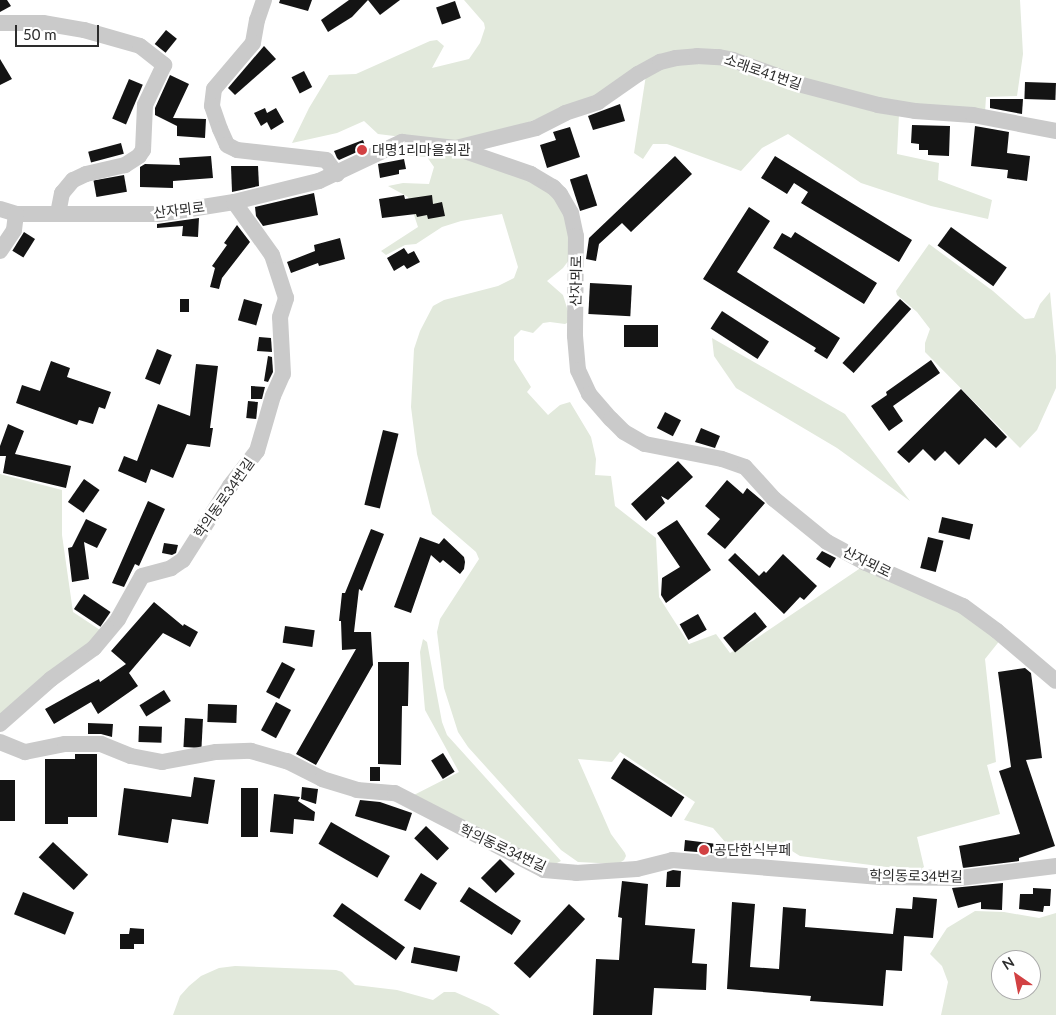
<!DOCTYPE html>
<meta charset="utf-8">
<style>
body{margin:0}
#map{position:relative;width:1056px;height:1015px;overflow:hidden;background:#fff;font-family:Lato,"Noto Sans KR",sans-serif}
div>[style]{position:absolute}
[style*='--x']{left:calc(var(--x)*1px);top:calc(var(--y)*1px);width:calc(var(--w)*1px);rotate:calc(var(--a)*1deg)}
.green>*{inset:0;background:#e2e9dc}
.building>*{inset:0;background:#141414;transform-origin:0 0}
.minor>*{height:16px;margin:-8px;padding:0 8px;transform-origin:8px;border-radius:8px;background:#cacaca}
.dots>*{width:14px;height:14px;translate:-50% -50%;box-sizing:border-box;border:2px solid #fff;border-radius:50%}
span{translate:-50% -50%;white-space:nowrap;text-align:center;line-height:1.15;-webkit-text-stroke:5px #fff;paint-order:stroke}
.street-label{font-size:14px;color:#2d2d2d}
.poi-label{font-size:14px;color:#2d2d2d}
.left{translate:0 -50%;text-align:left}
.north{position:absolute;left:991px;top:950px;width:50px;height:50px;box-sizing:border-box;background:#fff;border:1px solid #ababab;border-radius:50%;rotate:327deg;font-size:14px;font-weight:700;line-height:20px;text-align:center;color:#2d2d2d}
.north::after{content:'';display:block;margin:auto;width:18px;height:22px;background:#d24143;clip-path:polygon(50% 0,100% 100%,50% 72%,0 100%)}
.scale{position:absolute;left:15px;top:25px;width:84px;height:22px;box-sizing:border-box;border:2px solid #2d2d2d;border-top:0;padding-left:6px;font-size:15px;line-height:18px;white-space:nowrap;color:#2d2d2d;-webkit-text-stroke:4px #fff;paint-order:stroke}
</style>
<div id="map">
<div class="green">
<div style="clip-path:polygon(464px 0,1020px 0,1023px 54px,1017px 96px,986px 97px,985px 113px,899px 114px,897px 154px,939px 163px,938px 180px,992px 200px,988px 219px,931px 206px,861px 183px,788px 134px,762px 148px,741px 171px,667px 144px,653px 144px,643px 159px,634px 153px,648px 62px,599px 94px,514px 128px,458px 144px,378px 134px,364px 121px,337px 133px,292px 143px,309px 108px,329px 75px,356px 74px,430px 41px,437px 40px,444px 46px,432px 68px,469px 59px,480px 43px,485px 28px,484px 23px)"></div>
<div style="clip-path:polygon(390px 150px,450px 151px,521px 173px,551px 191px,571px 227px,569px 260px,563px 268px,547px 281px,563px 295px,571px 321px,565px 324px,550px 322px,543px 323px,533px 333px,521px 330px,514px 337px,514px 360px,531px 387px,527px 392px,548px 415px,560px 405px,570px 402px,591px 437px,596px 459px,595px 475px,611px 476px,615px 506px,656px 538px,659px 597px,689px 644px,716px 634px,730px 653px,754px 640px,859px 569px,859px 566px,958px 607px,1001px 639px,985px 659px,996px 762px,987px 765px,1000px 814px,917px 837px,924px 867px,918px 871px,800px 856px,792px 851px,726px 843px,713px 828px,684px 820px,695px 802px,620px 752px,612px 762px,578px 759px,611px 834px,625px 853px,626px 856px,624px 860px,618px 864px,578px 862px,561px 850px,468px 747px,458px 732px,444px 688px,437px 632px,440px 619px,479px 559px,476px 552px,432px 514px,417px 454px,411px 407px,414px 349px,420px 331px,433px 306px,444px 300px,498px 286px,514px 278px,518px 267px,502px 214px,461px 221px,442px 227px,416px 244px,405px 245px,386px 255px,381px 251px,418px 227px,408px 197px,388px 186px,403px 183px,429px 184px,434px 167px,427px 157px,397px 155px)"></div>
<div style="clip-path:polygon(929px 244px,993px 291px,1025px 319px,1034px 318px,1040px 304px,1050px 292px,1056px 356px,1056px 388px,1037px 430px,1020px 448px,925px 352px,925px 343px,930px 329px,917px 312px,897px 295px,896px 291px)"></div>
<div style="clip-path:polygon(712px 338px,845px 414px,910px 501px,837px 448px,736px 388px,714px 356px)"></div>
<div style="clip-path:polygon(0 474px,62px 490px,62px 535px,73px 612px,103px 632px,0 718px)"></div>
<div style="clip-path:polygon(423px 639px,427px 642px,442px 722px,447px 735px,561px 861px,555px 864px,544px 864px,410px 797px,459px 772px,425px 710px,420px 652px)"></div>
<div style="clip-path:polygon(evenodd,975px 911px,1004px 912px,1039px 918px,1056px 913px,1056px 1015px,941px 1015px,948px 982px,942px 966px,930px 954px,947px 928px,975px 911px,1001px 960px,1031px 960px,1031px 990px,1001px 990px,1001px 960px)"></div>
<div style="clip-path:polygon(235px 966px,336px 970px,342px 972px,355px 985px,397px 990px,433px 1000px,444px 992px,455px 992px,489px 1007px,500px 1015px,173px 1015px,180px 996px,189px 986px,201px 976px,219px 968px)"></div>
</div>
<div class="building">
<div style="clip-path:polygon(0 0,7px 0,11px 6px,0 12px)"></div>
<div style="clip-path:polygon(280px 0,312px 0,308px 11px,279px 3px)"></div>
<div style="clip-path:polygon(349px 0,368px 0,352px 17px,328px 32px,321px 20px)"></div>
<div style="clip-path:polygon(368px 0,400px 0,380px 15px)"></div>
<div style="left:455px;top:1px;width:18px;height:20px;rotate:71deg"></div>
<div style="left:166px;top:30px;width:14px;height:18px;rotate:39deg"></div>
<div style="clip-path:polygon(264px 46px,276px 59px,235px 95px,228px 88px)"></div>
<div style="clip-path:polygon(0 59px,12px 79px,0 85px)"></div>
<div style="left:304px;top:71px;width:18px;height:14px;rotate:63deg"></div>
<div style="clip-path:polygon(170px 75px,189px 84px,173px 118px,206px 119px,205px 138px,177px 136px,177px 126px,155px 115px,155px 108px)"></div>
<div style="left:129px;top:79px;width:15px;height:43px;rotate:23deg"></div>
<div style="left:1025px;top:82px;width:31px;height:17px;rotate:2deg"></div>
<div style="clip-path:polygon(990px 99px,1023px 99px,1022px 114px,990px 108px)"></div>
<div style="clip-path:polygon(620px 104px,625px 121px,593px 130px,588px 116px)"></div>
<div style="clip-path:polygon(265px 108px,267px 113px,276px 108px,284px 122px,271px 130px,267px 122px,261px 126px,254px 113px)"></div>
<div style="clip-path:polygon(912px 125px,950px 126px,949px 156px,928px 155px,928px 150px,919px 150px,919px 144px,911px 143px)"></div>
<div style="clip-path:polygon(975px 126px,1009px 132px,1007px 153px,1030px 156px,1027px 181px,1007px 178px,1008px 170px,971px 166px)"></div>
<div style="clip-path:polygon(570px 127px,580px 157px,547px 168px,540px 145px,556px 140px,553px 132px)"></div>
<div style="clip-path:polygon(363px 140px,366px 148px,339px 160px,337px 158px,334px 151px)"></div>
<div style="left:121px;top:143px;width:11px;height:34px;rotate:75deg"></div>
<div style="clip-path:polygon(211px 156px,213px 178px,173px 181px,173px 188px,140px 187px,140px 167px,145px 164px,180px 165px,179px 158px)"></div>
<div style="clip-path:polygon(675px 156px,692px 174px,631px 232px,622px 223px,599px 244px,596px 261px,586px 259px,589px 238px)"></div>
<div style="clip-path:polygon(775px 156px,912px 240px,899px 262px,801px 203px,808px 192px,794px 183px,787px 194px,761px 178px)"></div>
<div style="clip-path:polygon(404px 159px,406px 169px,399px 170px,399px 174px,380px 178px,378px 164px)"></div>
<div style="clip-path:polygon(231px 166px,258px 166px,259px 186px,232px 192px)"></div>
<div style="left:587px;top:174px;width:33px;height:18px;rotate:72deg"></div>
<div style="left:124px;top:175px;width:17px;height:31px;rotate:80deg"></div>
<div style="clip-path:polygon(314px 193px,318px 215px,263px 226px,256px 216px,255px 207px)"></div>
<div style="clip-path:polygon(404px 195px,405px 199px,432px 195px,433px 204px,442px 202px,445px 216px,428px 219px,427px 215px,417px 217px,416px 214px,382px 218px,379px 199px)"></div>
<div style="clip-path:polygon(749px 207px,770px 221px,737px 272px,840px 338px,827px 359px,814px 351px,816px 348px,703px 279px)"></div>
<div style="clip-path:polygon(199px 218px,198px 237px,182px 236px,183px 226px,157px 228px,157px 224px)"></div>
<div style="clip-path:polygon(237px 225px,250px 242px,222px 278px,219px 289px,210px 287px,215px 268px,212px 266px,227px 245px,224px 243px)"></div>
<div style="left:951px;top:227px;width:69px;height:23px;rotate:36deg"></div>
<div style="left:24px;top:232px;width:13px;height:22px;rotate:32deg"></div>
<div style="clip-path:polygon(795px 232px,877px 283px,864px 304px,773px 248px,782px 233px,791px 238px)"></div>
<div style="clip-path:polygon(340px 238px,345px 259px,319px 266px,318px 263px,291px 273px,287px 262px,315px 251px,314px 245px)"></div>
<div style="clip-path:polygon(404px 248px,408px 254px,414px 251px,420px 262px,407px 269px,404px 265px,394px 271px,387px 258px)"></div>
<div style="left:590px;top:283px;width:42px;height:31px;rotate:3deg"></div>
<div style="left:180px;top:299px;width:9px;height:13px"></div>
<div style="left:244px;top:299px;width:19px;height:22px;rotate:16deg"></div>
<div style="left:900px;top:299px;width:15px;height:86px;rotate:42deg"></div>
<div style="left:722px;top:311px;width:56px;height:21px;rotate:33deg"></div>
<div style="left:624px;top:325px;width:34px;height:22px"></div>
<div style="clip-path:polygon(259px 337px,271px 338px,272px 352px,257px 351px)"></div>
<div style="left:157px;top:349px;width:16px;height:32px;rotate:22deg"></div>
<div style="clip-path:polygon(268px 356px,272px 357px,273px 372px,268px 382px,264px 381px)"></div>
<div style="clip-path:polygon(931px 360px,940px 373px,893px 406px,903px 421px,889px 431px,871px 406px,887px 395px,886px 392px)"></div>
<div style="clip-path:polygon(51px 361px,70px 368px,67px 377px,111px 392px,105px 409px,99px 407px,93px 424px,79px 420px,77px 425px,16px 403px,22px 385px,40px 391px)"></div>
<div style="clip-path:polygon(196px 364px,218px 366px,210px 428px,213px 428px,210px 447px,187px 444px,173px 478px,151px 469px,146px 483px,118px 471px,124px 456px,137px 461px,158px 404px,190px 416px)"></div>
<div style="clip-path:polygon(251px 386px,265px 387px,262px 399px,251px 399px)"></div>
<div style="clip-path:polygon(961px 389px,1007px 437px,996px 448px,985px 438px,959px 465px,945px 451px,935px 461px,923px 449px,909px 463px,897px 452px)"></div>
<div style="left:248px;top:401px;width:10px;height:17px;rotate:6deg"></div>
<div style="left:665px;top:412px;width:18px;height:18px;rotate:27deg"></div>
<div style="clip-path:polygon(8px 424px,24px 431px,15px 454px,71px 466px,66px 488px,3px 473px,6px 456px,0 456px,0 446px)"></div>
<div style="clip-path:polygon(701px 428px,720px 436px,715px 448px,695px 442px)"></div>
<div style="left:383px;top:430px;width:16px;height:77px;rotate:14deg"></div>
<div style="clip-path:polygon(678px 461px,693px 477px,668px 500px,661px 496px,665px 503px,646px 521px,631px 504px)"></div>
<div style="left:84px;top:479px;width:19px;height:28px;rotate:35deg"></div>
<div style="clip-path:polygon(727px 480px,743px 494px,747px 488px,765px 503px,725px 549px,707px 534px,720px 519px,705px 506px)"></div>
<div style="clip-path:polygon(148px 501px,165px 509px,139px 566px,135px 564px,124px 587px,112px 583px)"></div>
<div style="left:942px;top:517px;width:32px;height:16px;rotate:13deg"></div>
<div style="clip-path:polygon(86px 519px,107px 529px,97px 548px,84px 542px,89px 579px,72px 582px,68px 548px,72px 547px)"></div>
<div style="clip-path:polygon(677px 520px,711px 570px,666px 603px,661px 595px,662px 578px,680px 567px,657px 533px)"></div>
<div style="clip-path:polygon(371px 529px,384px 534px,362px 591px,359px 589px,354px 632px,371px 632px,373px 665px,316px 765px,296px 754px,356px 649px,342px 650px,341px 621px,339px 621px,342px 593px,345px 593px)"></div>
<div style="clip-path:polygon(420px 537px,439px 544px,444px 538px,464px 557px,465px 562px,464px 569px,460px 574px,443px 560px,440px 563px,431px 555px,411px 613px,394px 607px)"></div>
<div style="left:928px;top:537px;width:16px;height:32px;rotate:14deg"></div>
<div style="clip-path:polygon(164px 543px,178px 545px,176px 553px,172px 555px,162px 553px)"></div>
<div style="clip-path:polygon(822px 551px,836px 558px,830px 568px,816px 559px)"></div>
<div style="clip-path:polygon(735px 553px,759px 576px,764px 571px,766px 573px,783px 554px,817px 586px,804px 600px,800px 597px,784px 614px,728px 560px)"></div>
<div style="left:84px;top:594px;width:32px;height:18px;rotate:34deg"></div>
<div style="clip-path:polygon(154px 602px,183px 626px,184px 624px,198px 632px,190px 647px,163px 633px,129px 673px,138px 686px,98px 714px,91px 702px,54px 724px,45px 709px,99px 679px,100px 682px,126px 664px,111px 651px)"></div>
<div style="left:755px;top:612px;width:19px;height:41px;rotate:51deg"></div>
<div style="left:698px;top:614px;width:18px;height:21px;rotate:61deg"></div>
<div style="left:285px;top:626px;width:30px;height:17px;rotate:8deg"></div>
<div style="left:282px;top:662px;width:15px;height:34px;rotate:28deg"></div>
<div style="clip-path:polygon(378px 662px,409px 662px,408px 706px,402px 706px,401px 765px,378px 764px)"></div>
<div style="clip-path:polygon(1025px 668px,1031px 673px,1042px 758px,1026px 760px,1055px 846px,1019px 858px,1019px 861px,963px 868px,959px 846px,1020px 834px,999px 771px,1011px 767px,998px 672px)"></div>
<div style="left:164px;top:690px;width:13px;height:29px;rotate:58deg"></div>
<div style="left:276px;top:702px;width:17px;height:32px;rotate:28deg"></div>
<div style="left:208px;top:704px;width:29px;height:18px;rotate:2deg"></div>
<div style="left:185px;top:718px;width:18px;height:29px;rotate:3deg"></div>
<div style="clip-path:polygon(88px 723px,113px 724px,112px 737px,101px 734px,88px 734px)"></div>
<div style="left:139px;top:726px;width:23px;height:16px;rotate:2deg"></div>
<div style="left:443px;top:753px;width:22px;height:14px;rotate:58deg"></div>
<div style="clip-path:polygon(75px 754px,97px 754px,97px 817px,68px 817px,68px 824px,45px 824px,45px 759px,75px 759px)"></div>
<div style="left:624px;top:758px;width:72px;height:24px;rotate:33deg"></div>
<div style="left:370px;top:767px;width:10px;height:14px"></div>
<div style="clip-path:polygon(194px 777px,215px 780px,208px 824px,172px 819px,168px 843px,118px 835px,124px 788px,191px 797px)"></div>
<div style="left:0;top:780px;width:15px;height:41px"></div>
<div style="clip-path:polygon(302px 787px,318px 789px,316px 804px,301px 799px)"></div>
<div style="left:241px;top:788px;width:17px;height:49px"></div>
<div style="clip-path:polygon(274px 794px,300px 797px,298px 801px,315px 812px,314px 821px,294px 819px,293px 834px,270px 832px)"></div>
<div style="clip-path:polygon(360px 800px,380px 802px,412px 813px,406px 831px,355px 816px)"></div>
<div style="left:331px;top:822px;width:68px;height:25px;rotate:30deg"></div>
<div style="left:426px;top:826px;width:32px;height:17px;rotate:44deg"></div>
<div style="clip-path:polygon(685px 840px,725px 845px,724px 854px,684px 851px)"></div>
<div style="left:53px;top:842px;width:48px;height:21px;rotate:43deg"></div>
<div style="left:500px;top:859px;width:21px;height:27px;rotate:45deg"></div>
<div style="clip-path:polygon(673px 870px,681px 871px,680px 887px,666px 887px,667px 872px)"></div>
<div style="left:421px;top:873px;width:19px;height:32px;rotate:32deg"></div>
<div style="clip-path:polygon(622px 881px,648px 884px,645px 925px,695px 929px,692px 963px,707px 964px,706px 990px,654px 988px,652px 1015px,593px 1015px,596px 959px,619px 960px,622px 918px,618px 917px)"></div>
<div style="clip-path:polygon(1003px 883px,1002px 910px,981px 909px,981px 902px,958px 908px,952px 888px)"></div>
<div style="left:469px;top:887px;width:62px;height:17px;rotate:33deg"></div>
<div style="clip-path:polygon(1033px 888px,1051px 889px,1050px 906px,1044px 906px,1043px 912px,1019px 909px,1020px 894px,1033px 894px)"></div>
<div style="left:23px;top:892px;width:55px;height:24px;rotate:22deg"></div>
<div style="clip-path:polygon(913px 897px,937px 899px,933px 938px,904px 936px,902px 971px,886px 970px,883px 1006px,810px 1001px,811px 996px,727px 989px,732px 902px,755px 904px,750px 967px,779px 969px,783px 907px,806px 909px,805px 927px,893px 934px,896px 908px,912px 909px)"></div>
<div style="left:342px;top:903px;width:77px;height:16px;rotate:35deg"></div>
<div style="left:569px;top:904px;width:22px;height:81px;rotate:43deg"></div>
<div style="clip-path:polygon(130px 928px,144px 929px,144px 944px,134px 944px,134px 949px,120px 949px,120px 934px,129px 934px)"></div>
<div style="left:414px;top:947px;width:47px;height:16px;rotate:11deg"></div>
</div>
<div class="minor">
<div style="--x:264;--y:0;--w:21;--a:109"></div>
<div style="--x:257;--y:20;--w:23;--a:100"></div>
<div style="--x:253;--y:43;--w:60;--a:130.3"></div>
<div style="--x:214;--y:89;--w:17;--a:97"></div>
<div style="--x:212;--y:106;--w:24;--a:71"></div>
<div style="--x:220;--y:129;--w:17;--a:66"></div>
<div style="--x:227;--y:145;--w:11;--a:27"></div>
<div style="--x:237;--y:150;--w:90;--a:6.4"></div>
<div style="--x:326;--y:160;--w:18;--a:52"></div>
<div style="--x:0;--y:23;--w:43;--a:0"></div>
<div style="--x:43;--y:23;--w:42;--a:9.7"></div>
<div style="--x:84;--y:30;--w:58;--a:15.9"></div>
<div style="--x:140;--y:46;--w:31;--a:38"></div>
<div style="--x:164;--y:65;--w:44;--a:115.4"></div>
<div style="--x:145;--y:105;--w:45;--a:92.5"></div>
<div style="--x:143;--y:150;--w:7;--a:124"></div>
<div style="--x:139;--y:156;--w:17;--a:147"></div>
<div style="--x:125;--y:165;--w:40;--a:167"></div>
<div style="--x:86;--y:174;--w:14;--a:155"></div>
<div style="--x:73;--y:180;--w:17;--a:130"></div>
<div style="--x:62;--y:193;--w:21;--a:101"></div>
<div style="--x:456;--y:148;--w:82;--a:-14"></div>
<div style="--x:536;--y:128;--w:33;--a:-27"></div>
<div style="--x:565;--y:113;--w:35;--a:-18"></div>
<div style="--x:598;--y:102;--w:49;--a:-35"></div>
<div style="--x:638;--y:74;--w:25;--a:-29"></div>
<div style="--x:660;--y:62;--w:16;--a:-14"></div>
<div style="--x:676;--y:58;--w:21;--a:-5"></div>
<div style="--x:697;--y:56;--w:22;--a:3"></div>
<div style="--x:719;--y:57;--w:14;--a:12"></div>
<div style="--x:733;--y:60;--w:73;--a:19.9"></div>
<div style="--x:802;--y:85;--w:79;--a:14.7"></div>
<div style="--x:878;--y:105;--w:37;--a:9"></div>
<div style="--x:915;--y:111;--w:58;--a:3.9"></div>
<div style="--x:973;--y:115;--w:85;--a:10.9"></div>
<div style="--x:0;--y:209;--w:17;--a:17"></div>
<div style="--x:16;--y:214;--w:143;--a:0"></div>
<div style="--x:159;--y:214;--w:76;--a:-9.1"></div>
<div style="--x:234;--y:202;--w:88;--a:-13.9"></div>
<div style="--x:319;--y:181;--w:92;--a:-25.2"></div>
<div style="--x:402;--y:142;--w:54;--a:6.3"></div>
<div style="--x:456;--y:148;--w:79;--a:19.1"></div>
<div style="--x:531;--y:174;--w:26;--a:31"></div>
<div style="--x:553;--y:187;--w:10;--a:45"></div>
<div style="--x:560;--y:194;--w:22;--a:60"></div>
<div style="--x:571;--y:213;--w:24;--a:78"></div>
<div style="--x:576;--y:236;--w:100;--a:90.6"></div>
<div style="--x:575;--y:336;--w:34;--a:85"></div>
<div style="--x:578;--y:370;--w:26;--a:65"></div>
<div style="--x:589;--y:394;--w:33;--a:49"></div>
<div style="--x:611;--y:419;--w:18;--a:45"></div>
<div style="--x:624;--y:432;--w:24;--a:30"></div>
<div style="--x:645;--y:444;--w:78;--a:11"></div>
<div style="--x:722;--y:459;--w:24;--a:19"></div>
<div style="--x:745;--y:467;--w:43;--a:47.8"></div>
<div style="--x:774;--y:499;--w:68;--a:39.1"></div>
<div style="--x:827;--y:542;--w:44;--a:28.3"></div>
<div style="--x:866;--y:563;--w:106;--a:23.9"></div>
<div style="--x:963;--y:606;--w:42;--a:36.3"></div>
<div style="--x:997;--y:631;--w:77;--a:40.3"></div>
<div style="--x:0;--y:251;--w:25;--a:-56"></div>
<div style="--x:14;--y:230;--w:16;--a:-83"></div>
<div style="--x:0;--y:724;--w:68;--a:-41.4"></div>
<div style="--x:51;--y:679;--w:53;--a:-35.8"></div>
<div style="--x:94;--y:648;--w:38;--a:-50"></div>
<div style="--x:118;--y:619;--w:49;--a:-60.8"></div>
<div style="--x:142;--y:576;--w:30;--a:-15"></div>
<div style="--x:171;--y:568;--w:14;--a:-34"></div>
<div style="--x:183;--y:560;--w:88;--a:-57.6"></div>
<div style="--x:230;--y:486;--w:44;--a:-52.4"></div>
<div style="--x:257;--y:451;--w:57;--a:-73.8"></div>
<div style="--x:273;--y:396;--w:24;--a:-66"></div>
<div style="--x:283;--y:374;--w:57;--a:-93"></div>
<div style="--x:280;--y:317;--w:20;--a:-72"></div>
<div style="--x:286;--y:298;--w:45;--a:-108"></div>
<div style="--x:272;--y:255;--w:65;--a:-125.6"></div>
<div style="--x:0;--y:742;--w:27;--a:22"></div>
<div style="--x:25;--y:752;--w:41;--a:-11.3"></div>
<div style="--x:65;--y:744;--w:36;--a:0"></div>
<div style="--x:101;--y:744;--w:32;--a:22"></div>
<div style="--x:131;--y:756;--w:32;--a:11"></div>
<div style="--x:162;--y:762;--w:55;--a:-10.5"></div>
<div style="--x:216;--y:752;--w:35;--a:-2"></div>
<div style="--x:251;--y:751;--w:37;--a:16"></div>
<div style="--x:287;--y:761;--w:39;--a:27"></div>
<div style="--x:322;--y:779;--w:37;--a:17"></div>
<div style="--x:357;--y:790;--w:38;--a:5"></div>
<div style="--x:395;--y:793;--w:168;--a:27.3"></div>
<div style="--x:544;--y:870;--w:32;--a:5"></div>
<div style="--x:576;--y:873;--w:61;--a:-3.8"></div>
<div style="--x:637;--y:869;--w:36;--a:-14"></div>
<div style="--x:672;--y:860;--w:209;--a:4.7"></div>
<div style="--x:880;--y:877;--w:80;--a:0.7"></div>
<div style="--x:960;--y:878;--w:97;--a:-7.1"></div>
</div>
<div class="dots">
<div style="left:362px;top:150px;background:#d24143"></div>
<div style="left:704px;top:850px;background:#d24143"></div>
</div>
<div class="street-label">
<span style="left:763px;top:72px;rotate:19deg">소래로41번길</span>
<span style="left:179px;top:210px;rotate:-7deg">산자뫼로</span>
<span style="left:576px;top:281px;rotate:-89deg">산자뫼로</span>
<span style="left:224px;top:498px;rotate:-55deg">학의동로34번길</span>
<span style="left:867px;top:562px;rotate:26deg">산자뫼로</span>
<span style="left:503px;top:848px;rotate:25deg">학의동로34번길</span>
<span style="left:916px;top:876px;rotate:1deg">학의동로34번길</span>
</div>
<div class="poi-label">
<span class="left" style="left:372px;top:150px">대명1리마을회관</span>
<span class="left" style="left:714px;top:850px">공단한식부페</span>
</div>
<div class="north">N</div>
<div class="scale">50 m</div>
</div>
